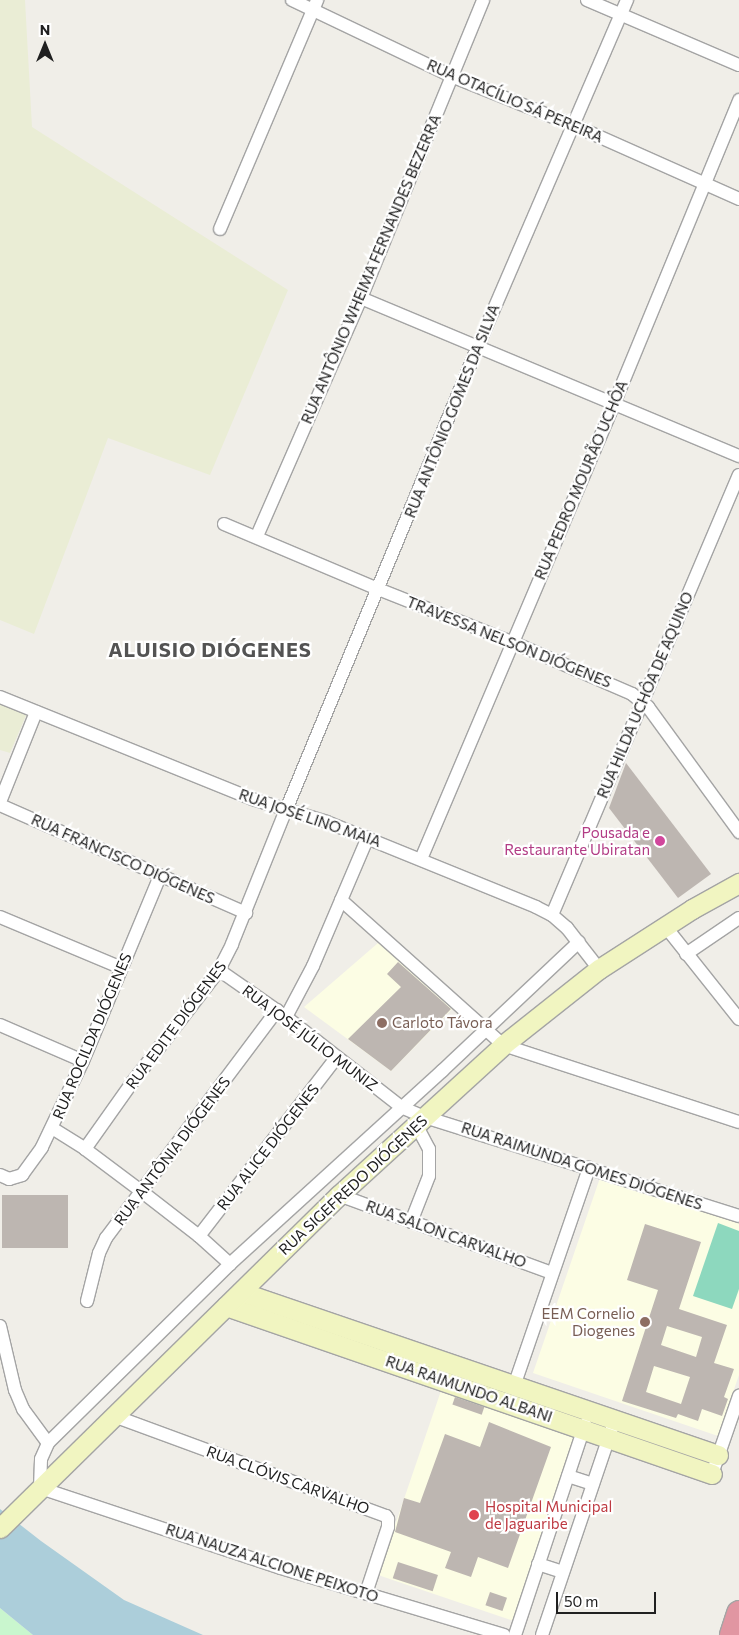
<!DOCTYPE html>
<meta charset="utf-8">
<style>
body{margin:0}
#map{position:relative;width:739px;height:1635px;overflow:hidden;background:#f0eee8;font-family:Commissioner,sans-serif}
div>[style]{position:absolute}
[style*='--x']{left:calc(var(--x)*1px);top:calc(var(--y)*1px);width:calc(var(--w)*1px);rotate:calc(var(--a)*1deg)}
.education>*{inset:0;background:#fcfde4}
.farmland>*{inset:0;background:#eaedd5}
.park>*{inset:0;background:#c9f6ce}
.pitch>*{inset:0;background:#8dd8be}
.water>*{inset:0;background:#acceda}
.building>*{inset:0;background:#bdb6b1;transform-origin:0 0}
.roads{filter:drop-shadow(1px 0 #a4a4a4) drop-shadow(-1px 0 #a4a4a4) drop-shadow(0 1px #a4a4a4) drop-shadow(0 -1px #a4a4a4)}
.street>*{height:12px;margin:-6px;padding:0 6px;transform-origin:6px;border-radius:6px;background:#fff}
.secondary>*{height:19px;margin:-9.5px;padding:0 9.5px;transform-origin:9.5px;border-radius:9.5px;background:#f1f5c1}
.highway>*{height:24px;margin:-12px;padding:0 12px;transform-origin:12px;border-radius:12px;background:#e196a2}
.dots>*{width:14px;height:14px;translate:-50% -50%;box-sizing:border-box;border:2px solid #fff;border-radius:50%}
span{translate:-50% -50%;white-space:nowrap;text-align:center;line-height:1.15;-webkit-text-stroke:4.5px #fff;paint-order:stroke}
.street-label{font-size:15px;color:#202020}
.hotel-label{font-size:15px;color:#b23c85}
.right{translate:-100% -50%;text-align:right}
.education-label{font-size:15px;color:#785e54}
.left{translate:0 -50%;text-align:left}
.health-label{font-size:15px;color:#be3a42}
.district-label{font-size:20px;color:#535353;font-weight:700;letter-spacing:1px}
.north{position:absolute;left:20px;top:20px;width:50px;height:50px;-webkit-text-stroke:4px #fff;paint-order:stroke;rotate:0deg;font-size:14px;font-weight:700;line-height:20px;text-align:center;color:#202020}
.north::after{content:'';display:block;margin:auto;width:18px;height:22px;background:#202020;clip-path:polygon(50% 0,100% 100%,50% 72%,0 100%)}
.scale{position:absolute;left:556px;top:1592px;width:100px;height:22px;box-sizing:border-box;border:2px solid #202020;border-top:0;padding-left:6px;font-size:15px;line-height:18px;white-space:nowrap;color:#202020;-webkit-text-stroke:4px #fff;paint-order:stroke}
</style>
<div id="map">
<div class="education">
<div style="clip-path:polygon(378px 943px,456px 1005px,391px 1071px,304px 1007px)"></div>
<div style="clip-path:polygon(602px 1172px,739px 1219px,739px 1375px,718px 1436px,533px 1373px)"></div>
<div style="clip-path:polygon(444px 1382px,572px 1429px,576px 1438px,514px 1621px,378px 1575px)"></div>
</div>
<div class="farmland">
<div style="clip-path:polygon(0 0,25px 0,32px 127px,288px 290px,210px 475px,108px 438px,34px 634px,0 620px)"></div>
<div style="clip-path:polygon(0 693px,30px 706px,10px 753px,0 750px)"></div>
</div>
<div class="park">
<div style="clip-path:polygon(0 1608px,33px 1635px,0 1635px)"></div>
</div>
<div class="pitch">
<div style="clip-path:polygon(718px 1223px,739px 1231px,739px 1289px,732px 1309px,693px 1296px)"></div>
</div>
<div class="water">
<div style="clip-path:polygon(0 1509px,41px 1541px,124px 1600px,203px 1635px,33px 1635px,0 1608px)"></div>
</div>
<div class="building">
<div style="clip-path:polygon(626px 763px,711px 874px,678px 898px,609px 808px)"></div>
<div style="clip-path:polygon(398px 962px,451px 1009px,391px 1071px,348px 1039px,401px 987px,387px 974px)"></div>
<div style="left:68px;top:1195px;width:53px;height:66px;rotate:90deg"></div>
<div style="clip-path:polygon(evenodd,645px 1224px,701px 1242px,679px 1309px,727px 1325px,714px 1363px,734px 1369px,724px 1397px,728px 1399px,722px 1416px,702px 1409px,698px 1421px,678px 1414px,676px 1418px,622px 1401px,658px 1290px,627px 1280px,645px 1224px,667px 1326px,702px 1337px,696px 1357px,661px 1345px,667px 1326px,645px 1224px,654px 1366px,690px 1377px,681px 1404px,646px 1392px,654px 1366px)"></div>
<div style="left:455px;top:1397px;width:31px;height:8px;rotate:19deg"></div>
<div style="clip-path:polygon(489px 1422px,551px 1447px,508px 1568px,478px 1557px,471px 1577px,445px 1568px,451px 1552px,395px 1532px,404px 1498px,420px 1503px,445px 1434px,480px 1447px)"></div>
<div style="left:398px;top:1562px;width:42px;height:17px;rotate:18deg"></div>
<div style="left:490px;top:1592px;width:18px;height:14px;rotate:19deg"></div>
</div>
<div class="roads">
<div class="street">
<div style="--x:292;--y:0;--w:176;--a:25.5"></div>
<div style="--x:451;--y:76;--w:131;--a:21.9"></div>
<div style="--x:573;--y:125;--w:182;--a:24"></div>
<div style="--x:587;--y:0;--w:165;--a:23.2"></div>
<div style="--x:220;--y:229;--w:249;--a:-67"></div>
<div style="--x:361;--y:298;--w:410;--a:22.7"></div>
<div style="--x:224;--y:524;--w:167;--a:22.9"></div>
<div style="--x:378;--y:589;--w:144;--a:21.6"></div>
<div style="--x:512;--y:642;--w:131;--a:23.4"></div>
<div style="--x:632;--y:694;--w:21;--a:39"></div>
<div style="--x:648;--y:707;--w:155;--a:53.9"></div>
<div style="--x:257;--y:536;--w:260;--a:-66.4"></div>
<div style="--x:361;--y:298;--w:322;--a:-67.7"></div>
<div style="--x:0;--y:697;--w:272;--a:22"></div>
<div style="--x:252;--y:799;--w:78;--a:17"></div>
<div style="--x:327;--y:822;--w:226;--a:22.1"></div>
<div style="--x:536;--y:907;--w:18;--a:27"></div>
<div style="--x:552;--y:915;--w:20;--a:41"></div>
<div style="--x:567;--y:928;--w:52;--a:52"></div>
<div style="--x:0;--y:802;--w:97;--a:-68.2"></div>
<div style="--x:0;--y:805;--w:269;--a:23.7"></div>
<div style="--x:421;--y:859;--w:494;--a:-67"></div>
<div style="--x:614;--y:404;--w:329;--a:-67.6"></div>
<div style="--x:341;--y:900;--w:217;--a:41.8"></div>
<div style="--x:503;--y:1045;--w:248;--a:18.1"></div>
<div style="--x:552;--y:915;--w:478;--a:-67"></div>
<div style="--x:0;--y:917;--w:132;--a:22.7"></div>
<div style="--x:665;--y:926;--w:119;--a:51.5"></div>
<div style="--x:686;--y:954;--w:64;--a:-34.2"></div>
<div style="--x:219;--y:970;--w:82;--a:35"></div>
<div style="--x:286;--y:1017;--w:146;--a:38"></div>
<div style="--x:401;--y:1107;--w:26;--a:23"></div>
<div style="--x:425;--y:1117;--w:329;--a:17.5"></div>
<div style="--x:286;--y:1017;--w:58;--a:-62.1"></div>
<div style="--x:313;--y:966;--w:140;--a:-66.9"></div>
<div style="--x:0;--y:1025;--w:90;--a:23.4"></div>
<div style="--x:52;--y:1128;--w:39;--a:32"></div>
<div style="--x:85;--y:1149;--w:70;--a:36.9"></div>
<div style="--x:141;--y:1191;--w:73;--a:37.8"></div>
<div style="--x:199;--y:1236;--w:42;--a:42.1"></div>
<div style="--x:85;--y:1149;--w:80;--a:-54.7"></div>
<div style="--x:131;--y:1084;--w:144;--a:-52.3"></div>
<div style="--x:219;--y:970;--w:29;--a:-63"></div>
<div style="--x:232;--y:944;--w:144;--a:-68.1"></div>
<div style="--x:286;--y:810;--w:502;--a:-67.52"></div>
<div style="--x:478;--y:346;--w:377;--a:-66.7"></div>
<div style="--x:0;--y:1175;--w:10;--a:24"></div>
<div style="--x:9;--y:1179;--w:14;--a:-17"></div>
<div style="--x:22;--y:1175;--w:34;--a:-54"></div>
<div style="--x:42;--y:1147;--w:95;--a:-64.5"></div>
<div style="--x:83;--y:1061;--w:200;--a:-67.4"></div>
<div style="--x:339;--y:1195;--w:227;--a:20.1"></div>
<div style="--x:411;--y:1222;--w:49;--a:-68.6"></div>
<div style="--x:429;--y:1176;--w:27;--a:-90"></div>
<div style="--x:429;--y:1149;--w:27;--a:-118"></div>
<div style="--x:199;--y:1236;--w:225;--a:-52.4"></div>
<div style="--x:87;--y:1301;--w:49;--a:-76"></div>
<div style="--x:99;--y:1253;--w:17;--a:-65"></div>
<div style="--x:106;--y:1238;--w:285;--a:-53.1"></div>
<div style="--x:0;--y:1326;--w:66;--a:76.8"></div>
<div style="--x:15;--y:1390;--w:21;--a:67"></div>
<div style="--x:23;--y:1409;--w:42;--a:53.7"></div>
<div style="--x:514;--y:1386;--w:231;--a:-71"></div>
<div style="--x:114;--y:1416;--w:290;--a:20.2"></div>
<div style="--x:386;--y:1516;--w:4;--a:56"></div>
<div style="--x:388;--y:1519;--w:8;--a:90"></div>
<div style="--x:388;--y:1527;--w:70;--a:108.4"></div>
<div style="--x:712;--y:1474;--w:83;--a:-70.9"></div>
<div style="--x:568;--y:1476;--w:26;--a:18"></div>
<div style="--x:538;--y:1564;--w:26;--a:18"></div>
<div style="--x:504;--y:1635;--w:233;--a:-163.3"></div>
<div style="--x:281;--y:1568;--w:254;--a:-161.6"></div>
<div style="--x:40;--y:1488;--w:29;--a:-88"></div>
<div style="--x:41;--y:1459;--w:17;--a:-66"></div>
<div style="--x:48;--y:1443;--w:255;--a:-44.5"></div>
<div style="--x:230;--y:1264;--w:287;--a:-42.3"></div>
<div style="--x:442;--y:1071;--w:188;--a:-43.3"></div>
<div style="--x:515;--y:1635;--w:222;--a:-71.6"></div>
<div style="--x:542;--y:1635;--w:228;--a:-71.3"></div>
</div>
<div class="secondary">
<div style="--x:241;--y:1292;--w:504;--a:18.87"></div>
<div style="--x:226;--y:1306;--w:514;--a:19.07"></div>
<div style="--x:0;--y:1528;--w:475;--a:-44.5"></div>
<div style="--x:339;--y:1195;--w:222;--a:-42.4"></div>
<div style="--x:503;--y:1045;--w:122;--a:-38.4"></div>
<div style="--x:599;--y:969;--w:111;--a:-32.8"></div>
<div style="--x:692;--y:909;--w:54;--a:-29"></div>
</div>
<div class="highway">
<div style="--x:732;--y:1635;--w:23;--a:-72"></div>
</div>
</div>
<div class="dots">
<div style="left:660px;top:841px;background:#d1479c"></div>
<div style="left:382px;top:1023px;background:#8d6e63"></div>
<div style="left:645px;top:1322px;background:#8d6e63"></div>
<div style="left:474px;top:1515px;background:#e0444e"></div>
</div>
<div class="street-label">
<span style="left:515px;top:101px;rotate:23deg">RUA OTACÍLIO SÁ PEREIRA</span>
<span style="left:371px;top:269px;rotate:-67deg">RUA ANTÔNIO WHEIMA FERNANDES BEZERRA</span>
<span style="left:452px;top:411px;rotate:-68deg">RUA ANTÔNIO GOMES DA SILVA</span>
<span style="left:581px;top:480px;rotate:-67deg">RUA PEDRO MOURÃO UCHÔA</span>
<span style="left:509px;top:642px;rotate:22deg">TRAVESSA NELSON DIÓGENES</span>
<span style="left:645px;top:695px;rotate:-67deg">RUA HILDA UCHÔA DE AQUINO</span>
<span style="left:310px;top:818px;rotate:19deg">RUA JOSÉ LINO MAIA</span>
<span style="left:123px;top:859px;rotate:24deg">RUA FRANCISCO DIÓGENES</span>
<span style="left:176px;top:1025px;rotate:-53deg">RUA EDITE DIÓGENES</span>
<span style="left:92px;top:1036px;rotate:-67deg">RUA ROCILDA DIÓGENES</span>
<span style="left:310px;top:1038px;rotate:37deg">RUA JOSÉ JÚLIO MUNIZ</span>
<span style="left:268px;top:1147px;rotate:-52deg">RUA ALICE DIÓGENES</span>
<span style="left:172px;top:1151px;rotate:-53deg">RUA ANTÔNIA DIÓGENES</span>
<span style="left:582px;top:1166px;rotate:18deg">RUA RAIMUNDA GOMES DIÓGENES</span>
<span style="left:353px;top:1185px;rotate:-43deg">RUA SIGEFREDO DIÓGENES</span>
<span style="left:446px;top:1234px;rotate:20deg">RUA SALON CARVALHO</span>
<span style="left:469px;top:1389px;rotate:19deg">RUA RAIMUNDO ALBANI</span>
<span style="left:288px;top:1480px;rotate:20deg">RUA CLÓVIS CARVALHO</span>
<span style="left:272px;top:1563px;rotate:18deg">RUA NAUZA ALCIONE PEIXOTO</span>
</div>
<div class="hotel-label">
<span class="right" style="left:650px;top:841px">Pousada e<br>Restaurante Ubiratan</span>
</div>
<div class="education-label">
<span class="left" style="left:392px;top:1023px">Carloto Távora</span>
<span class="right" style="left:635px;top:1322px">EEM Cornelio<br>Diogenes</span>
</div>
<div class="health-label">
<span class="left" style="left:485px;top:1515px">Hospital Municipal<br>de Jaguaribe</span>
</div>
<div class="district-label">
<span style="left:210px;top:649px">ALUISIO DIÓGENES</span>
</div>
<div class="north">N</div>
<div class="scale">50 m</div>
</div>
